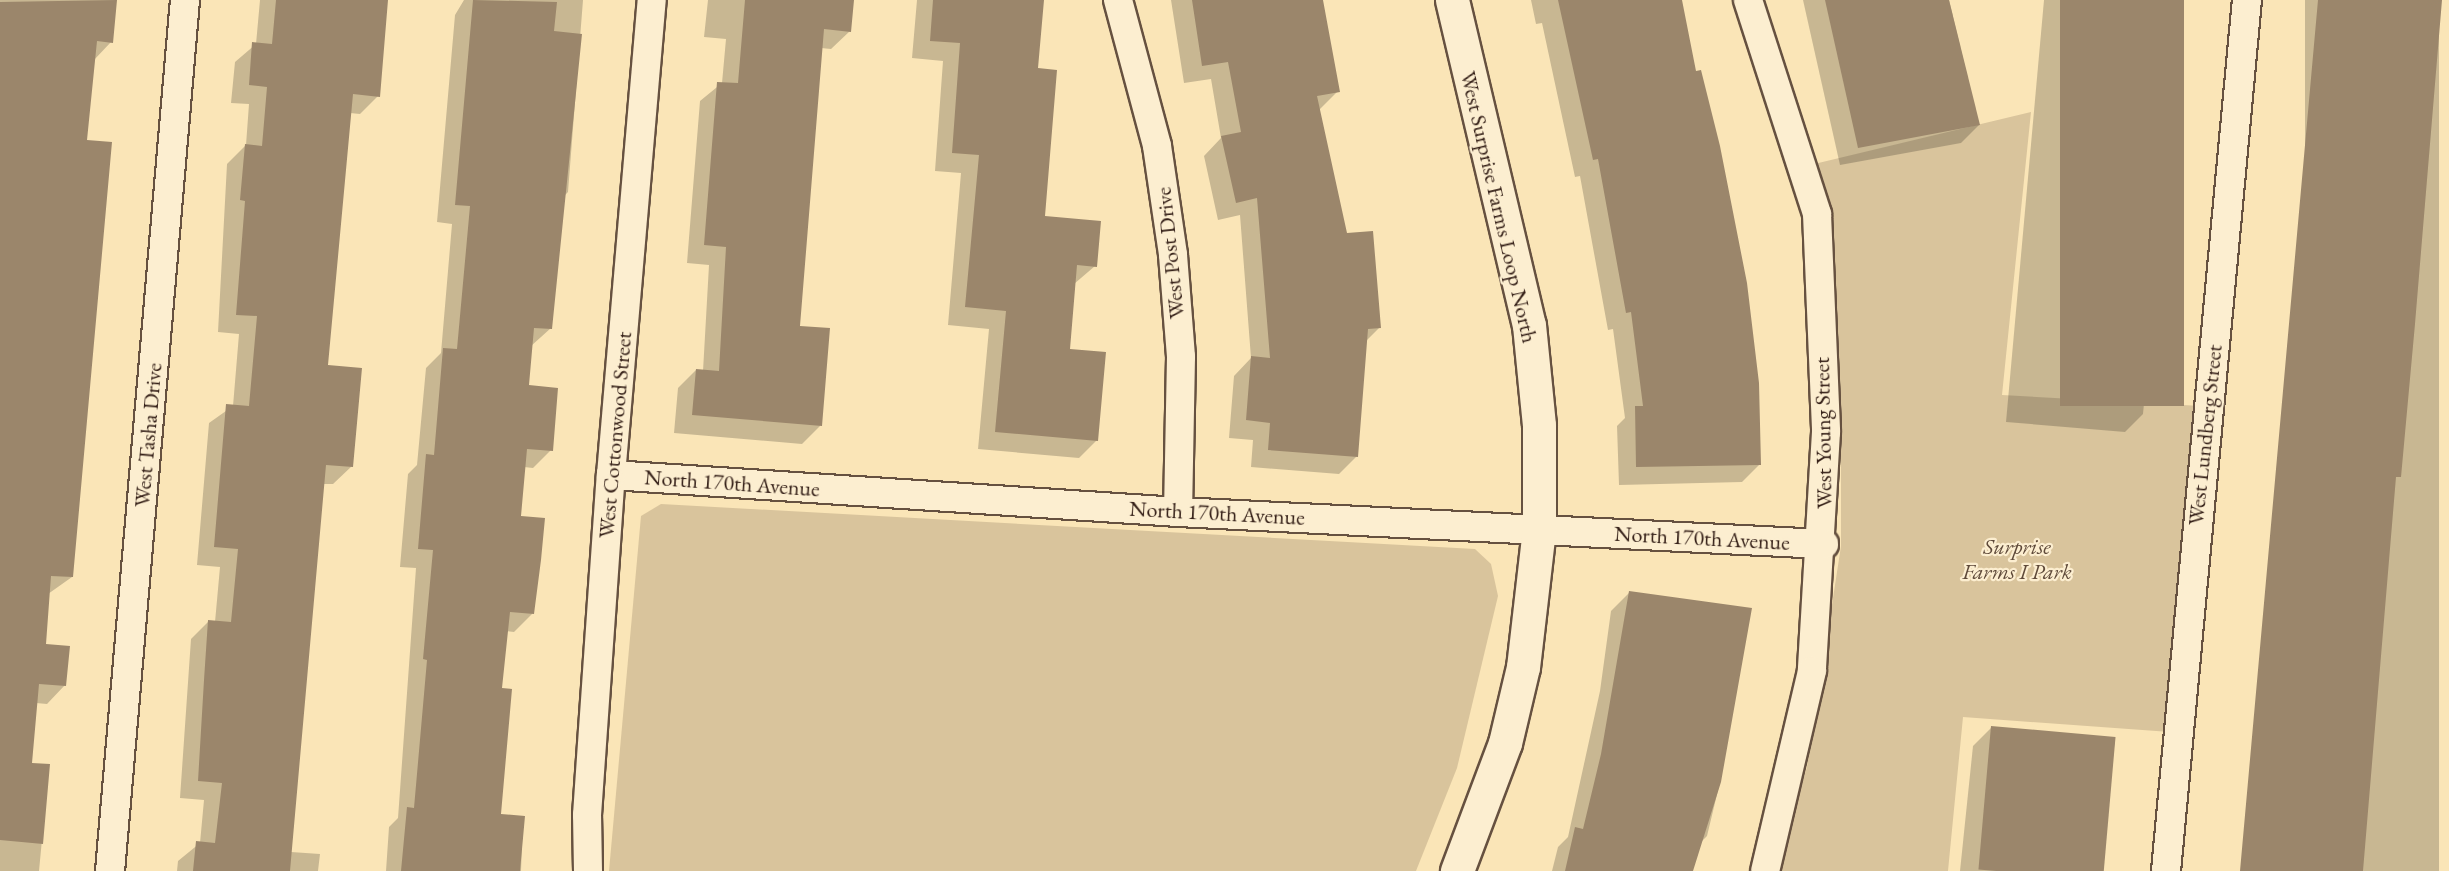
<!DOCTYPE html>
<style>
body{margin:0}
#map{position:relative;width:2449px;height:871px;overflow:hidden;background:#fae5b7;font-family:"EB Garamond",serif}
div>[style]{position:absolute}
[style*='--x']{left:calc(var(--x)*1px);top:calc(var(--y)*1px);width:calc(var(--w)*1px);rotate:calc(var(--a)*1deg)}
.green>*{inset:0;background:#d9c49c}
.shadow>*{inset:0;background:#0003;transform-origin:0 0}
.building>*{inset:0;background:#9b866b;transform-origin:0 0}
.roads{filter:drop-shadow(2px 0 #665140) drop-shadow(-2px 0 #665140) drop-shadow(0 2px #665140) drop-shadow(0 -2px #665140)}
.street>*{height:28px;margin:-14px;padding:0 14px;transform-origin:14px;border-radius:14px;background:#fceed0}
.secondary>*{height:33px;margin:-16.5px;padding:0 16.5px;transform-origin:16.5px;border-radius:16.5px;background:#fceed0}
span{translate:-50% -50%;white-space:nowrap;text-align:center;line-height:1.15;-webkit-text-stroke:4.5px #fceed0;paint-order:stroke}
.street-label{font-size:22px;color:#352018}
.park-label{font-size:22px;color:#5e4939;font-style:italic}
</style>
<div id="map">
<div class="green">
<div style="clip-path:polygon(2031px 112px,2002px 395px,2201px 406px,2170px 732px,1963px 717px,1948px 871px,1776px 871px,1807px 767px,1841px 546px,1841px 408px,1810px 165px)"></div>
<div style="clip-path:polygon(661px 504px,1475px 549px,1491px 564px,1498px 596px,1457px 768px,1416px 871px,609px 871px,641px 516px)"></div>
</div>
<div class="shadow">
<div style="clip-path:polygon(0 0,115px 0,111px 42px,94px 60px,86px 141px,72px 577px,48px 594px,44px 645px,65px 685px,47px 704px,36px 703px,30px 764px,49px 766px,39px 871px,0 871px)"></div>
<div style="clip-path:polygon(260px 0,370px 0,378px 96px,360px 114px,350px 113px,327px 366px,352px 466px,333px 484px,323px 484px,291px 852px,320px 854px,318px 871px,177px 871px,178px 861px,200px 843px,204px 800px,180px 798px,191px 639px,209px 621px,215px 622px,220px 567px,197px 565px,209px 423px,233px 406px,239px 334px,218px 332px,227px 164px,246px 145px,249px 104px,231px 103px,235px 62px,256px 44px)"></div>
<div style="clip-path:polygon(464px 0,583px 0,568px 192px,562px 198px,551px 328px,531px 346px,527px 386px,551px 450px,533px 468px,524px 467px,520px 517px,532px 614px,514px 632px,506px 631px,500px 689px,499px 816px,523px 818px,521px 871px,386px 871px,389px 827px,398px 818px,416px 568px,400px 567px,408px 474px,417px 465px,426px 368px,441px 353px,452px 224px,437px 222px,455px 15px)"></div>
<div style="clip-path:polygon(708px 0,852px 0,850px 31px,831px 49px,821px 48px,798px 327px,820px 426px,802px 444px,674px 433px,678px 388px,696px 370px,703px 371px,709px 265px,687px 263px,700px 101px,722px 83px,726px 39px,704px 37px)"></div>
<div style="clip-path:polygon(917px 0,1043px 0,1037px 70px,1044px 217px,1095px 266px,1074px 284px,1068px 351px,1097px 440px,1079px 458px,978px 449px,989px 329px,948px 325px,961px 173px,935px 171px,943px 61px,912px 58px)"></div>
<div style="clip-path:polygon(1171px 0,1322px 0,1338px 91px,1319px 110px,1346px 234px,1380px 327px,1366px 341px,1357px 456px,1339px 474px,1251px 467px,1253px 440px,1229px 438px,1234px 376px,1251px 358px,1240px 215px,1218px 220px,1204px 156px,1221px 138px,1211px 79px,1184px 83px)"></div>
<div style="clip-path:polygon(1531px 0,1680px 0,1760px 464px,1742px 482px,1619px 485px,1617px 426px,1625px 418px,1613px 329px,1608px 330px,1580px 176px,1575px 177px,1542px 23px,1536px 24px)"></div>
<div style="clip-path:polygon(1803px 0,1949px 0,1979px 125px,1961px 143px,1840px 165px)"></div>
<div style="clip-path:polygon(2044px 0,2183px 0,2143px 414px,2125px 432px,2006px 422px)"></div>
<div style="left:2305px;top:0;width:134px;height:875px"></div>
<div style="clip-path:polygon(1629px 593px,1720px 782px,1707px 836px,1698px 845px,1692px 871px,1552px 871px,1558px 847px,1568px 837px,1600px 691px,1611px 611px)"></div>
<div style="clip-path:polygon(1991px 728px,2115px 738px,2101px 871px,1960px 871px,1973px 746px)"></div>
</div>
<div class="building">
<div style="clip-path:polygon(117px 0,113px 43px,97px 41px,87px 140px,112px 142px,73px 577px,51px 576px,46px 644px,70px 646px,66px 686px,39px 684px,32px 763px,50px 764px,43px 844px,0 840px,0 2px)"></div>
<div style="clip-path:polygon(276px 0,388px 0,380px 97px,353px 94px,328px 365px,362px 368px,353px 467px,326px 465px,290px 871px,193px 871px,196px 841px,215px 843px,222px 783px,198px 781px,204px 680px,208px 620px,231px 622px,238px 549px,214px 547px,226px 404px,249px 406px,257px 316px,236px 315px,245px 201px,240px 200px,245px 144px,262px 146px,267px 87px,249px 85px,252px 42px,272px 44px)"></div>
<div style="clip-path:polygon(473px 0,557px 2px,554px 31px,582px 34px,552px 329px,534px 328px,529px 385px,558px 388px,553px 451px,527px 449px,521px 516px,545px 518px,541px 560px,534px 614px,510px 612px,502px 688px,512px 689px,501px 814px,525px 816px,520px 871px,401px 871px,407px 807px,414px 808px,427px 660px,423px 659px,433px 550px,418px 549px,426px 454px,434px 455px,443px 348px,457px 349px,470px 206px,455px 205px)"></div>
<div style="clip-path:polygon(745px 0,854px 0,851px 32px,824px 29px,800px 326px,830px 328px,822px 426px,692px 415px,696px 369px,719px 371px,726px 247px,704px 245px,717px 82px,738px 83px)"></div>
<div style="clip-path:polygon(933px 0,1044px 0,1038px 68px,1057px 70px,1045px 216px,1101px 221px,1097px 267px,1077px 265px,1070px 349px,1106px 352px,1098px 441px,995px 432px,1006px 311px,965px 307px,979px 155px,952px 153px,960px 43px,930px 41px)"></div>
<div style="clip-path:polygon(1192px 0,1323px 0,1340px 92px,1317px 96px,1347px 233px,1373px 231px,1381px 328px,1368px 329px,1358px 457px,1268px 450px,1270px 423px,1246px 420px,1251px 356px,1270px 358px,1257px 198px,1236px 203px,1221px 136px,1241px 132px,1228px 62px,1202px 66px)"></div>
<div style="clip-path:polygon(1558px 0,1682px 0,1696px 71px,1701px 70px,1720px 146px,1747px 283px,1759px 383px,1761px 465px,1636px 467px,1635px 406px,1643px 406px,1631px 312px,1626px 313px,1598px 159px,1593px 160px)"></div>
<div style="clip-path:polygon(1825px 0,1949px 0,1980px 125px,1858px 148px)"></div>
<div style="left:2060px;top:0;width:124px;height:406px"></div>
<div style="clip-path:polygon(2318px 0,2442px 0,2415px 324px,2401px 477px,2396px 477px,2363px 871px,2240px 871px)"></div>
<div style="clip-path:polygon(1629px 591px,1752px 608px,1721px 782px,1693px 871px,1565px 871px,1575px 827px,1583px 829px,1601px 754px)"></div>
<div style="left:1991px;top:726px;width:125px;height:144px;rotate:5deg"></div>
</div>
<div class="roads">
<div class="street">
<div style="--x:1118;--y:0;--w:151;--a:75"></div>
<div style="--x:1157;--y:146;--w:110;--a:81.6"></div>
<div style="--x:1173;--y:255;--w:102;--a:85.5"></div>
<div style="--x:1181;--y:357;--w:155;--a:91.1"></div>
<div style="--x:1748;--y:0;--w:225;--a:72.1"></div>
<div style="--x:1817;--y:214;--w:218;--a:87.6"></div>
<div style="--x:1826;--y:432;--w:239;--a:93.4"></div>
<div style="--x:1812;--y:671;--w:205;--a:103.2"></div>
<div style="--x:611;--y:475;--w:568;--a:3.73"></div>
<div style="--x:1178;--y:512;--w:647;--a:2.84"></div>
<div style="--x:110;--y:871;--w:874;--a:-85.08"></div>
<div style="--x:588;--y:871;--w:56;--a:-91"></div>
<div style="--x:587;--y:815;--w:341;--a:-86"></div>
<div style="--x:611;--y:475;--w:477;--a:-85.1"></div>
<div style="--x:2166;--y:871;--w:875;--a:-84.69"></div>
</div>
<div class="secondary">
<div style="--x:1452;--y:0;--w:334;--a:76.7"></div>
<div style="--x:1529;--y:325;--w:100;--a:84.3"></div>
<div style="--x:1539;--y:425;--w:104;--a:90"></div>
<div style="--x:1539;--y:529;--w:139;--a:96.6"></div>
<div style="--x:1523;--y:667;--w:78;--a:103.3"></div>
<div style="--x:1505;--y:743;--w:137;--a:110.6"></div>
</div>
</div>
<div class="street-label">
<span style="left:1499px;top:207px;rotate:77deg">West Surprise Farms Loop North</span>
<span style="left:1170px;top:253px;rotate:-96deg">West Post Drive</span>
<span style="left:1823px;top:433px;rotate:-91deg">West Young Street</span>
<span style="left:148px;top:435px;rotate:-85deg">West Tasha Drive</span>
<span style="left:615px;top:435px;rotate:-85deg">West Cottonwood Street</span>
<span style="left:2205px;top:435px;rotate:-84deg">West Lundberg Street</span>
<span style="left:732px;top:483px;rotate:4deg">North 170th Avenue</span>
<span style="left:1217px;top:513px;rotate:3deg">North 170th Avenue</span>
<span style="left:1702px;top:538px;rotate:3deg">North 170th Avenue</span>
</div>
<div class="park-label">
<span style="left:2017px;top:559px">Surprise<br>Farms I Park</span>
</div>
</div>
